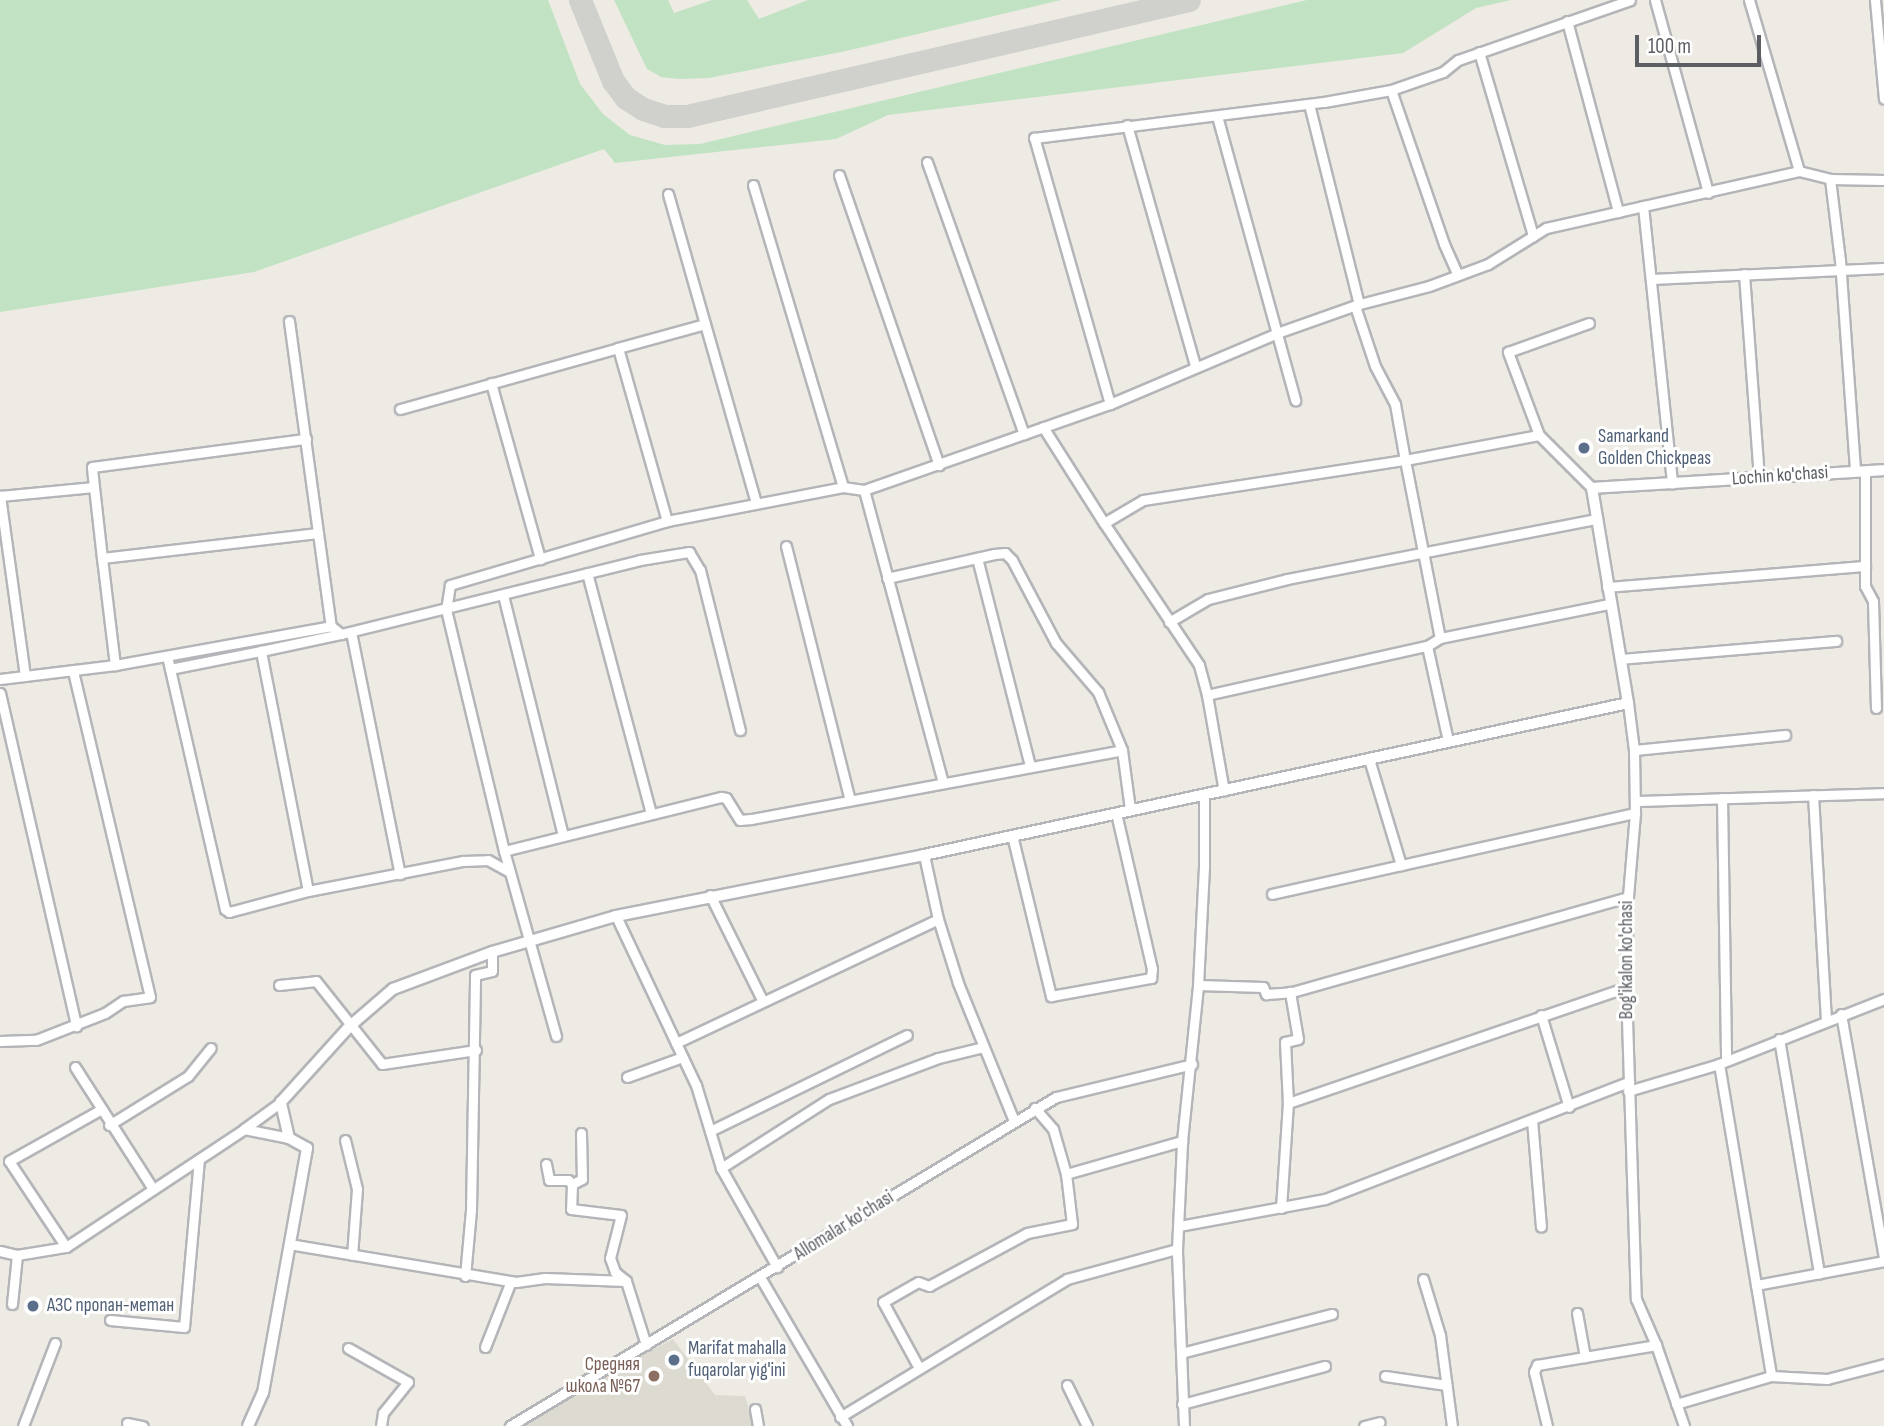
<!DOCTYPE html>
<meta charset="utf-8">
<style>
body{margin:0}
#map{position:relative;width:1884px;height:1426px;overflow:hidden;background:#edebe3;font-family:"Sofia Sans Condensed",sans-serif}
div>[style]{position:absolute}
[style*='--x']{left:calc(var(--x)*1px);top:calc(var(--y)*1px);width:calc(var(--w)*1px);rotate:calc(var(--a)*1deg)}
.education>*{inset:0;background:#dddad1}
.green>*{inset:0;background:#c1e3c3}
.taxiway>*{height:23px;margin:-11.5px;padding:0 11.5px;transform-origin:11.5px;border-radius:11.5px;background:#d0d0cc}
.roads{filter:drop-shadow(2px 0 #b4b5b9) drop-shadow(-2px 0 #b4b5b9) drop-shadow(0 2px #b4b5b9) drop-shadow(0 -2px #b4b5b9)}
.minor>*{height:9px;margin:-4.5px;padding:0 4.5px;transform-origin:4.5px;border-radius:4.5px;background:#fff}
.tertiary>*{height:10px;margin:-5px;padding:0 5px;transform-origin:5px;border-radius:5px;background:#fff}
.dots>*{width:19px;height:19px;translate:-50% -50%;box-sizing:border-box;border:4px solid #fff;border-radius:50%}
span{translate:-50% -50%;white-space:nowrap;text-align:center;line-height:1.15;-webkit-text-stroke:6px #fff;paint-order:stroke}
.service-label{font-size:19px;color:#4e5e75}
.left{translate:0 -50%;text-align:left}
.street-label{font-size:19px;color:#5b5e63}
.education-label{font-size:19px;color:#785e54}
.right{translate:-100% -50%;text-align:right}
.scale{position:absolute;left:1635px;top:35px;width:126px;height:32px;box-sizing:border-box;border:4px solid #5b5e63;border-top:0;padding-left:9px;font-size:21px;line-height:24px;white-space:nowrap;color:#5b5e63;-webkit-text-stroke:5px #fff;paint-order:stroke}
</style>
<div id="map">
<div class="education">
<div style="clip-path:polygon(673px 1339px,715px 1395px,745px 1396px,754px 1426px,525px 1426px,622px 1366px)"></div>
</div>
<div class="green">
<div style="clip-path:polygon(0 0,548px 0,580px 84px,603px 114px,630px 135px,665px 145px,700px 144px,1307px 0,1511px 0,1476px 8px,1403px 53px,888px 115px,836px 139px,615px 163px,604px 149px,254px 272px,0 312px)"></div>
<div style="clip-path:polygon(614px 0,668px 0,674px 13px,712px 0,747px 0,759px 19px,808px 0,1061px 0,846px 51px,709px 78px,679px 79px,661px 77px,647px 69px)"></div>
</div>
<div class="taxiway">
<div style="--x:580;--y:0;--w:87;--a:67.8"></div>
<div style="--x:613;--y:81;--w:21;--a:53"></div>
<div style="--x:626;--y:98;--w:20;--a:33"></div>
<div style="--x:643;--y:109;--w:22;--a:18"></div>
<div style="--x:664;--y:116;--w:23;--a:0"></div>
<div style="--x:687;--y:116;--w:515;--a:-13.01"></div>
</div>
<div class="roads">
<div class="minor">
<div style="--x:1655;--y:0;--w:200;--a:74.6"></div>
<div style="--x:1749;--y:0;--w:178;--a:73.7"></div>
<div style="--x:1875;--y:0;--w:99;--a:84.8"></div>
<div style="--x:1567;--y:21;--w:198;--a:75"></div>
<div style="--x:1479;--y:52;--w:192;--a:73.6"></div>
<div style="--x:1391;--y:90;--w:163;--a:71"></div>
<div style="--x:1444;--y:244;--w:34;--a:66"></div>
<div style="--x:1309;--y:104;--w:206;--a:76"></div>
<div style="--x:1359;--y:304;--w:4;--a:153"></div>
<div style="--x:1355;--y:306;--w:63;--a:71.6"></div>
<div style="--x:1375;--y:366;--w:43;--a:62.2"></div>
<div style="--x:1395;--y:404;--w:57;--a:79.9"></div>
<div style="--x:1405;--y:460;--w:136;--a:-10.6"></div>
<div style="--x:1539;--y:435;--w:75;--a:45"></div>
<div style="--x:1217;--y:116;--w:295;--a:74.6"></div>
<div style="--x:1127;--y:125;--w:250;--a:74.2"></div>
<div style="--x:927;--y:162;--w:289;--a:70.4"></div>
<div style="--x:839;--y:175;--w:307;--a:71"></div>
<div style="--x:1830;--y:179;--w:82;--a:83"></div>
<div style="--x:1840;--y:260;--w:211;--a:85.9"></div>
<div style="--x:753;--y:185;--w:315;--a:73.4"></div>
<div style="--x:668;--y:194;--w:320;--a:74.1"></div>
<div style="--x:1643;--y:206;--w:279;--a:84"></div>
<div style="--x:1744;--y:274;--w:204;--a:85.8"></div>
<div style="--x:1651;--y:279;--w:233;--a:-2.7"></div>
<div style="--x:289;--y:321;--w:308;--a:82.2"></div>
<div style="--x:618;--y:348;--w:90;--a:-15.4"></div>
<div style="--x:491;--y:383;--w:183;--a:74.4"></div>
<div style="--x:1110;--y:404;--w:277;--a:-105.9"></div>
<div style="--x:1034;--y:138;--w:292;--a:-7.1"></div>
<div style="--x:1324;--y:102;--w:68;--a:-10.2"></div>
<div style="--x:1391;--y:90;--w:55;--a:-19.1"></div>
<div style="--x:1443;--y:72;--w:19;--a:-39"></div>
<div style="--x:1458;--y:60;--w:182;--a:-19.2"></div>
<div style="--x:400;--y:409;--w:226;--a:-15.6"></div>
<div style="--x:618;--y:348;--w:180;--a:74.2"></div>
<div style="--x:1043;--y:427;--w:114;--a:57.6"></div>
<div style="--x:1104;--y:523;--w:45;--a:-30.5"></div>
<div style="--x:1143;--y:500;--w:265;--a:-8.7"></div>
<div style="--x:1405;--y:460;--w:181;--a:78.9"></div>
<div style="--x:1440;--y:638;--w:15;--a:148"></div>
<div style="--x:1427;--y:646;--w:97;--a:77.5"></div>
<div style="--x:1539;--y:435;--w:89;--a:-110.5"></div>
<div style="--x:1508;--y:352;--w:86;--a:-19.7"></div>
<div style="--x:1865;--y:471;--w:115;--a:90"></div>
<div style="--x:1865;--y:586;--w:17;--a:62"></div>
<div style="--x:1873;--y:601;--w:107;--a:88.4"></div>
<div style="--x:94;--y:487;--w:71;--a:83.6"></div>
<div style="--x:102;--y:558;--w:217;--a:-6.6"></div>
<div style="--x:864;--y:490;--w:302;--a:74.9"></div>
<div style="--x:1104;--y:523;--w:171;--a:56.2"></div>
<div style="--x:1199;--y:665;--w:31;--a:75"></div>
<div style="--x:1207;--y:695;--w:97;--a:80"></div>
<div style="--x:786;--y:546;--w:262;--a:75.9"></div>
<div style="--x:102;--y:558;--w:108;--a:83.1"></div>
<div style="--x:977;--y:558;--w:215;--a:75.7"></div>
<div style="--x:587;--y:573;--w:249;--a:75.1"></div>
<div style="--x:887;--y:578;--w:110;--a:-12.6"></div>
<div style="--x:994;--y:554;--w:11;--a:-5"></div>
<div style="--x:1005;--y:553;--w:10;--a:45"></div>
<div style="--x:1012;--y:560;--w:94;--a:62.1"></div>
<div style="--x:1056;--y:643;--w:65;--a:49.4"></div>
<div style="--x:1098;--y:692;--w:63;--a:67.5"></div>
<div style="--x:1122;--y:750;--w:60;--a:82.3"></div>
<div style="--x:1607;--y:587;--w:259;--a:-4.7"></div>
<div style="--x:503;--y:595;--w:248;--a:76"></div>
<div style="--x:1169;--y:622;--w:45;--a:-30.5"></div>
<div style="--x:1208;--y:599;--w:81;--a:-14.2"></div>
<div style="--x:1287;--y:579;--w:316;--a:-11"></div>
<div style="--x:351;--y:632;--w:247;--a:78.6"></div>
<div style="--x:1440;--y:638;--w:172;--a:-11.4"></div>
<div style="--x:167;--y:656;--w:260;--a:77.1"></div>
<div style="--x:225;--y:909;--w:5;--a:37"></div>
<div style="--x:229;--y:912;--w:82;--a:-14.9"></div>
<div style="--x:308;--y:891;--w:158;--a:-11"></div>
<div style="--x:463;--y:861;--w:25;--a:-2"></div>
<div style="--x:488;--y:860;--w:25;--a:29"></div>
<div style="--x:1620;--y:659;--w:217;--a:-4.8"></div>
<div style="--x:170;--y:669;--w:93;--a:-11.2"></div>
<div style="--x:25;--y:676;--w:182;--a:-97.9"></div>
<div style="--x:0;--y:496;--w:94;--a:-5.5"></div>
<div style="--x:94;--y:487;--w:20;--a:-96"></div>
<div style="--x:92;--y:467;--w:216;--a:-7.5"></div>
<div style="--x:0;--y:679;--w:116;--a:-6.9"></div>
<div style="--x:115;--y:665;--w:219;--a:-10.2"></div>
<div style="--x:331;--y:626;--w:13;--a:39"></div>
<div style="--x:341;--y:634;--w:308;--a:-13.9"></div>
<div style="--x:640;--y:560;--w:50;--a:-9.3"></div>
<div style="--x:689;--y:552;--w:21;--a:59"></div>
<div style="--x:700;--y:570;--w:165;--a:76"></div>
<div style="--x:0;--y:693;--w:342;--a:77.1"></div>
<div style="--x:1207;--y:695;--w:225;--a:-12.6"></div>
<div style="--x:1628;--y:703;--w:47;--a:82.7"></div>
<div style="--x:1634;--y:750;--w:63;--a:89.1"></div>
<div style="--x:1635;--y:813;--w:84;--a:94.8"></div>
<div style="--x:1628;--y:897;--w:90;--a:91.3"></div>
<div style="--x:1626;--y:987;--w:312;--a:88.2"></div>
<div style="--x:1636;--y:1299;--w:50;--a:66.5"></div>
<div style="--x:1656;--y:1345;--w:86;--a:70.9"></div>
<div style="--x:1634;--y:750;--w:152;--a:-5.7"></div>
<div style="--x:1369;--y:759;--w:111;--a:73.2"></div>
<div style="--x:1813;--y:795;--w:225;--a:86.7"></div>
<div style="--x:1722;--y:798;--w:262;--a:89.1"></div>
<div style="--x:1635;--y:801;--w:249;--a:-1.8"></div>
<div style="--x:1012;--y:835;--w:166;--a:76.4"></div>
<div style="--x:1051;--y:996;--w:102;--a:-10.2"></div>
<div style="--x:1151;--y:978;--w:9;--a:-84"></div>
<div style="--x:1152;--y:969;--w:160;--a:-103"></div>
<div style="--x:504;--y:851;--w:224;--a:-14"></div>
<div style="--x:721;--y:797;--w:5;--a:11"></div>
<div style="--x:726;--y:798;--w:26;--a:58"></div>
<div style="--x:740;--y:820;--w:11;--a:-5"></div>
<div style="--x:751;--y:819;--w:377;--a:-10.5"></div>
<div style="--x:924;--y:855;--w:66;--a:77.7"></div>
<div style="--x:938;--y:919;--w:67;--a:72.6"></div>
<div style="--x:958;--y:983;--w:149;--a:67.9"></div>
<div style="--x:308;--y:891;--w:245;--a:-101.1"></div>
<div style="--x:261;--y:651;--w:82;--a:-12"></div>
<div style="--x:1272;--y:894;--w:372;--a:-12.6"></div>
<div style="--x:710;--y:895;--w:119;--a:63.6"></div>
<div style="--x:616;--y:916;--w:187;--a:64.7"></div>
<div style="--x:696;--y:1085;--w:87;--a:73.2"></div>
<div style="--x:721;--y:1168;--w:114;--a:60.5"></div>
<div style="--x:279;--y:985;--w:37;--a:-6"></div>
<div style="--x:316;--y:981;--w:106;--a:51.5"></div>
<div style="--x:382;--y:1064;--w:95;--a:-8.5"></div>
<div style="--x:1198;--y:985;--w:65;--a:1.8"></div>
<div style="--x:1263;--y:987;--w:8;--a:67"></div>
<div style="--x:1266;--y:994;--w:26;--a:-4"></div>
<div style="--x:1292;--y:992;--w:349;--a:-15.8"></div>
<div style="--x:1841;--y:1014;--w:248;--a:80"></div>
<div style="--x:1541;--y:1015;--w:96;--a:73.1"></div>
<div style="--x:556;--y:1036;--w:192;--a:-105.7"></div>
<div style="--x:504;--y:851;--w:248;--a:-103.5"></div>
<div style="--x:446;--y:610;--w:25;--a:-81"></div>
<div style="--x:450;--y:585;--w:226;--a:-16.4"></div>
<div style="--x:667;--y:521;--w:179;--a:-10.9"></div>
<div style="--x:843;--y:487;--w:21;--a:8"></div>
<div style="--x:864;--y:490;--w:261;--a:-19.3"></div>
<div style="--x:1110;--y:404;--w:181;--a:-23"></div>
<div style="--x:1277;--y:333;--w:84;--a:-19.5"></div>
<div style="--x:1356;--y:305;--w:75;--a:-14.6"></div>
<div style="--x:1429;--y:286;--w:63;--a:-20.4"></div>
<div style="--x:1488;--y:264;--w:68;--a:-31.8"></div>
<div style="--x:1546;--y:228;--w:259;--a:-12.7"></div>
<div style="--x:1799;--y:171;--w:32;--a:14"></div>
<div style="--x:1830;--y:179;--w:54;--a:1.1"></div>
<div style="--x:1779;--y:1039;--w:238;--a:80.3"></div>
<div style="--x:0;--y:1041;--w:36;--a:-2"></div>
<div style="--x:36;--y:1040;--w:74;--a:-21.4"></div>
<div style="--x:105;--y:1013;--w:22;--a:-34"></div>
<div style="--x:123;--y:1001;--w:27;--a:-8"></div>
<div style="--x:150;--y:997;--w:336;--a:-103.3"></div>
<div style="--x:676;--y:1043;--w:290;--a:-25.3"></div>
<div style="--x:1719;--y:1064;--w:316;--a:80.5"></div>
<div style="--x:75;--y:1067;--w:145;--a:57.4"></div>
<div style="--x:627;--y:1077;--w:59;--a:-19.7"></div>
<div style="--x:1628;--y:1091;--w:95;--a:-16.5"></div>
<div style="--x:1719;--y:1064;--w:177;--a:-21.5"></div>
<div style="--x:1288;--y:1103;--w:61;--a:-92.8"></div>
<div style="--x:1285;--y:1042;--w:13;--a:-13"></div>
<div style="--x:1298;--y:1039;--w:48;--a:-99.7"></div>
<div style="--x:1532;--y:1120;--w:107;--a:85.2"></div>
<div style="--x:109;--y:1125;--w:93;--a:-31.8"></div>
<div style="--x:188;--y:1076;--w:36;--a:-51"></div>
<div style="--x:244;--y:1129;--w:46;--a:-36.1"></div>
<div style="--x:710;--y:1131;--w:219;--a:-26"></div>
<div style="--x:581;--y:1133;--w:46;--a:88.8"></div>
<div style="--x:582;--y:1179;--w:11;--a:153"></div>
<div style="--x:572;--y:1184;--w:25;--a:92"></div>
<div style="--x:571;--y:1209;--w:50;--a:6.8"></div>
<div style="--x:621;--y:1215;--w:44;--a:104.3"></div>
<div style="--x:610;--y:1258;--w:15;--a:70"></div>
<div style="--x:615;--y:1272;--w:14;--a:39"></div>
<div style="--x:345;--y:1140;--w:50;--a:76.2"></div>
<div style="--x:357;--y:1189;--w:66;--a:94.3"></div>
<div style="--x:546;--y:1164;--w:16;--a:79"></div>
<div style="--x:549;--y:1180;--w:19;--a:0"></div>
<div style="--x:568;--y:1180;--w:6;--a:45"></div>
<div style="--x:721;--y:1168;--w:128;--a:-32.6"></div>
<div style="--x:829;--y:1099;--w:116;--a:-20.6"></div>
<div style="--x:938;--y:1058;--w:46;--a:-13.7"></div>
<div style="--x:1066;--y:1174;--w:121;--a:-15.9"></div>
<div style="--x:1281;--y:1208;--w:105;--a:-86.2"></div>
<div style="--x:1288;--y:1103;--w:357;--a:-18.9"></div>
<div style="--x:1179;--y:1226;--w:148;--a:-10.5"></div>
<div style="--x:1325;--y:1199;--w:326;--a:-21.1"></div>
<div style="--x:289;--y:1244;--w:230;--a:9.5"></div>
<div style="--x:516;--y:1282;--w:29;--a:-8"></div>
<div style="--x:545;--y:1278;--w:81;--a:2.1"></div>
<div style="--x:626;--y:1281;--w:67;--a:72.6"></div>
<div style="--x:66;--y:1247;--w:103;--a:-123.5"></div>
<div style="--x:9;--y:1161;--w:104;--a:-29.3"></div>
<div style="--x:0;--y:1251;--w:17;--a:13"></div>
<div style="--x:17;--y:1255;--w:50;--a:-9.3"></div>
<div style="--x:66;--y:1247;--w:214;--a:-33.5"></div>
<div style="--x:244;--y:1129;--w:46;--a:11.3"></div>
<div style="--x:465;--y:1276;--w:66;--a:-84.8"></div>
<div style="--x:471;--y:1210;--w:235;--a:-89"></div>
<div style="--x:475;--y:975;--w:17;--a:-13"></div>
<div style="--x:492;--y:971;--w:19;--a:-90"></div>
<div style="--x:760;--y:1277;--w:173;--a:59.7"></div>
<div style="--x:1423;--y:1279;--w:59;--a:73.1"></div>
<div style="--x:1440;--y:1335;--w:92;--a:82.5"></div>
<div style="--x:1756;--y:1285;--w:130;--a:-10.6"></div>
<div style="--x:12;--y:1304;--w:49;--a:-84.2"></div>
<div style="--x:1577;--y:1313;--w:45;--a:79.7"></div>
<div style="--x:110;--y:1320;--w:74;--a:5.4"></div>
<div style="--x:184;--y:1327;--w:168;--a:-84.9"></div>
<div style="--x:485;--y:1347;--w:71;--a:-68.5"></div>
<div style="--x:348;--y:1348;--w:69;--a:29.5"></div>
<div style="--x:408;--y:1382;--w:40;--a:129"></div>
<div style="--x:383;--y:1413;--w:13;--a:99"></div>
<div style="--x:1181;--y:1353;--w:156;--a:-14.5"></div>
<div style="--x:919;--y:1368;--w:75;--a:-118.6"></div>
<div style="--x:883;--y:1302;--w:40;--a:-29.7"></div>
<div style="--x:918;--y:1282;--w:12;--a:20"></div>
<div style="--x:929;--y:1286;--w:111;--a:-28.4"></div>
<div style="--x:1027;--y:1233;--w:46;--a:-11.3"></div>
<div style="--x:1072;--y:1224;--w:50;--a:-96.8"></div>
<div style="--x:1066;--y:1174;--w:47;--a:-106.1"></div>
<div style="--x:1053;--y:1129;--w:28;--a:-131"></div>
<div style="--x:1385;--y:1376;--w:62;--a:8.4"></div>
<div style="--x:1067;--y:1385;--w:46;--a:64"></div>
<div style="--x:1182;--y:1404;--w:148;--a:-14.9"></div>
<div style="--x:1676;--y:1404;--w:99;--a:-16.4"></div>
<div style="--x:1771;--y:1376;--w:56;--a:3.1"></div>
<div style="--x:1827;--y:1379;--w:59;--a:-14.7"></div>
<div style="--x:755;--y:1409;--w:17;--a:80"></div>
<div style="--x:840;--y:1417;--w:266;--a:-31.3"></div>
<div style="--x:1067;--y:1279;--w:114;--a:-15.3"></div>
<div style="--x:127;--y:1423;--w:16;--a:11"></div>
<div style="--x:23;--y:1426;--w:89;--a:-68.9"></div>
<div style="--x:510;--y:1426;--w:637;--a:-31.07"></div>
<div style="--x:1056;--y:1097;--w:140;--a:-13.6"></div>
<div style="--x:1184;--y:1426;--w:177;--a:-92.3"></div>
<div style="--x:1177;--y:1249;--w:108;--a:-87.3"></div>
<div style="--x:1182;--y:1141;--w:157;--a:-84.1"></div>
<div style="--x:1198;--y:985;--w:117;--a:-87.1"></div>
<div style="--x:1204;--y:868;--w:73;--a:-90"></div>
<div style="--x:1364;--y:1426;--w:16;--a:-14"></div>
<div style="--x:1547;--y:1426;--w:56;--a:-103.5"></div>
<div style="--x:1534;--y:1372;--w:8;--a:-67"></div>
<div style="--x:1537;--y:1365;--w:121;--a:-9.5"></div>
</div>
<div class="tertiary">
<div style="--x:248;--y:1426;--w:36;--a:-66"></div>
<div style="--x:263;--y:1393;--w:249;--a:-79.8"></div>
<div style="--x:307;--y:1148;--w:21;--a:-151"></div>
<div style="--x:289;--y:1138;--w:37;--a:-103"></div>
<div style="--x:281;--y:1102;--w:103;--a:-47.8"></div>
<div style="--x:350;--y:1026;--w:57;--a:-40.7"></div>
<div style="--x:393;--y:989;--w:106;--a:-20.5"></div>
<div style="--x:492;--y:952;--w:129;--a:-16.2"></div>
<div style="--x:616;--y:916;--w:314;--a:-11.2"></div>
<div style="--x:924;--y:855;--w:720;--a:-12.18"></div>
<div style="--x:1628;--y:703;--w:218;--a:-99.5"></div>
<div style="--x:1592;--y:488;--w:293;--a:-3.5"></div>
</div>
</div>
<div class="dots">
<div style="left:1584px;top:448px;background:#5c6f8a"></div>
<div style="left:33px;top:1306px;background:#5c6f8a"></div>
<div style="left:674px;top:1360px;background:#5c6f8a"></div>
<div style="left:654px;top:1376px;background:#8d6e63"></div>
</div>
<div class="service-label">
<span class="left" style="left:1598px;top:448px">Samarkand<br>Golden Chickpeas</span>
<span class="left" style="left:47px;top:1306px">АЗС пропан-метан</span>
<span class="left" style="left:688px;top:1360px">Marifat mahalla<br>fuqarolar yig'ini</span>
</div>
<div class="street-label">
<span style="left:1780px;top:476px;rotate:-4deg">Lochin ko'chasi</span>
<span style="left:1627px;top:960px;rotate:-90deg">Bog'ikalon ko'chasi</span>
<span style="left:844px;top:1226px;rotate:-32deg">Allomalar ko'chasi</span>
</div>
<div class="education-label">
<span class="right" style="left:640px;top:1376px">Средняя<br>школа №67</span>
</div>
<div class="scale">100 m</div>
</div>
